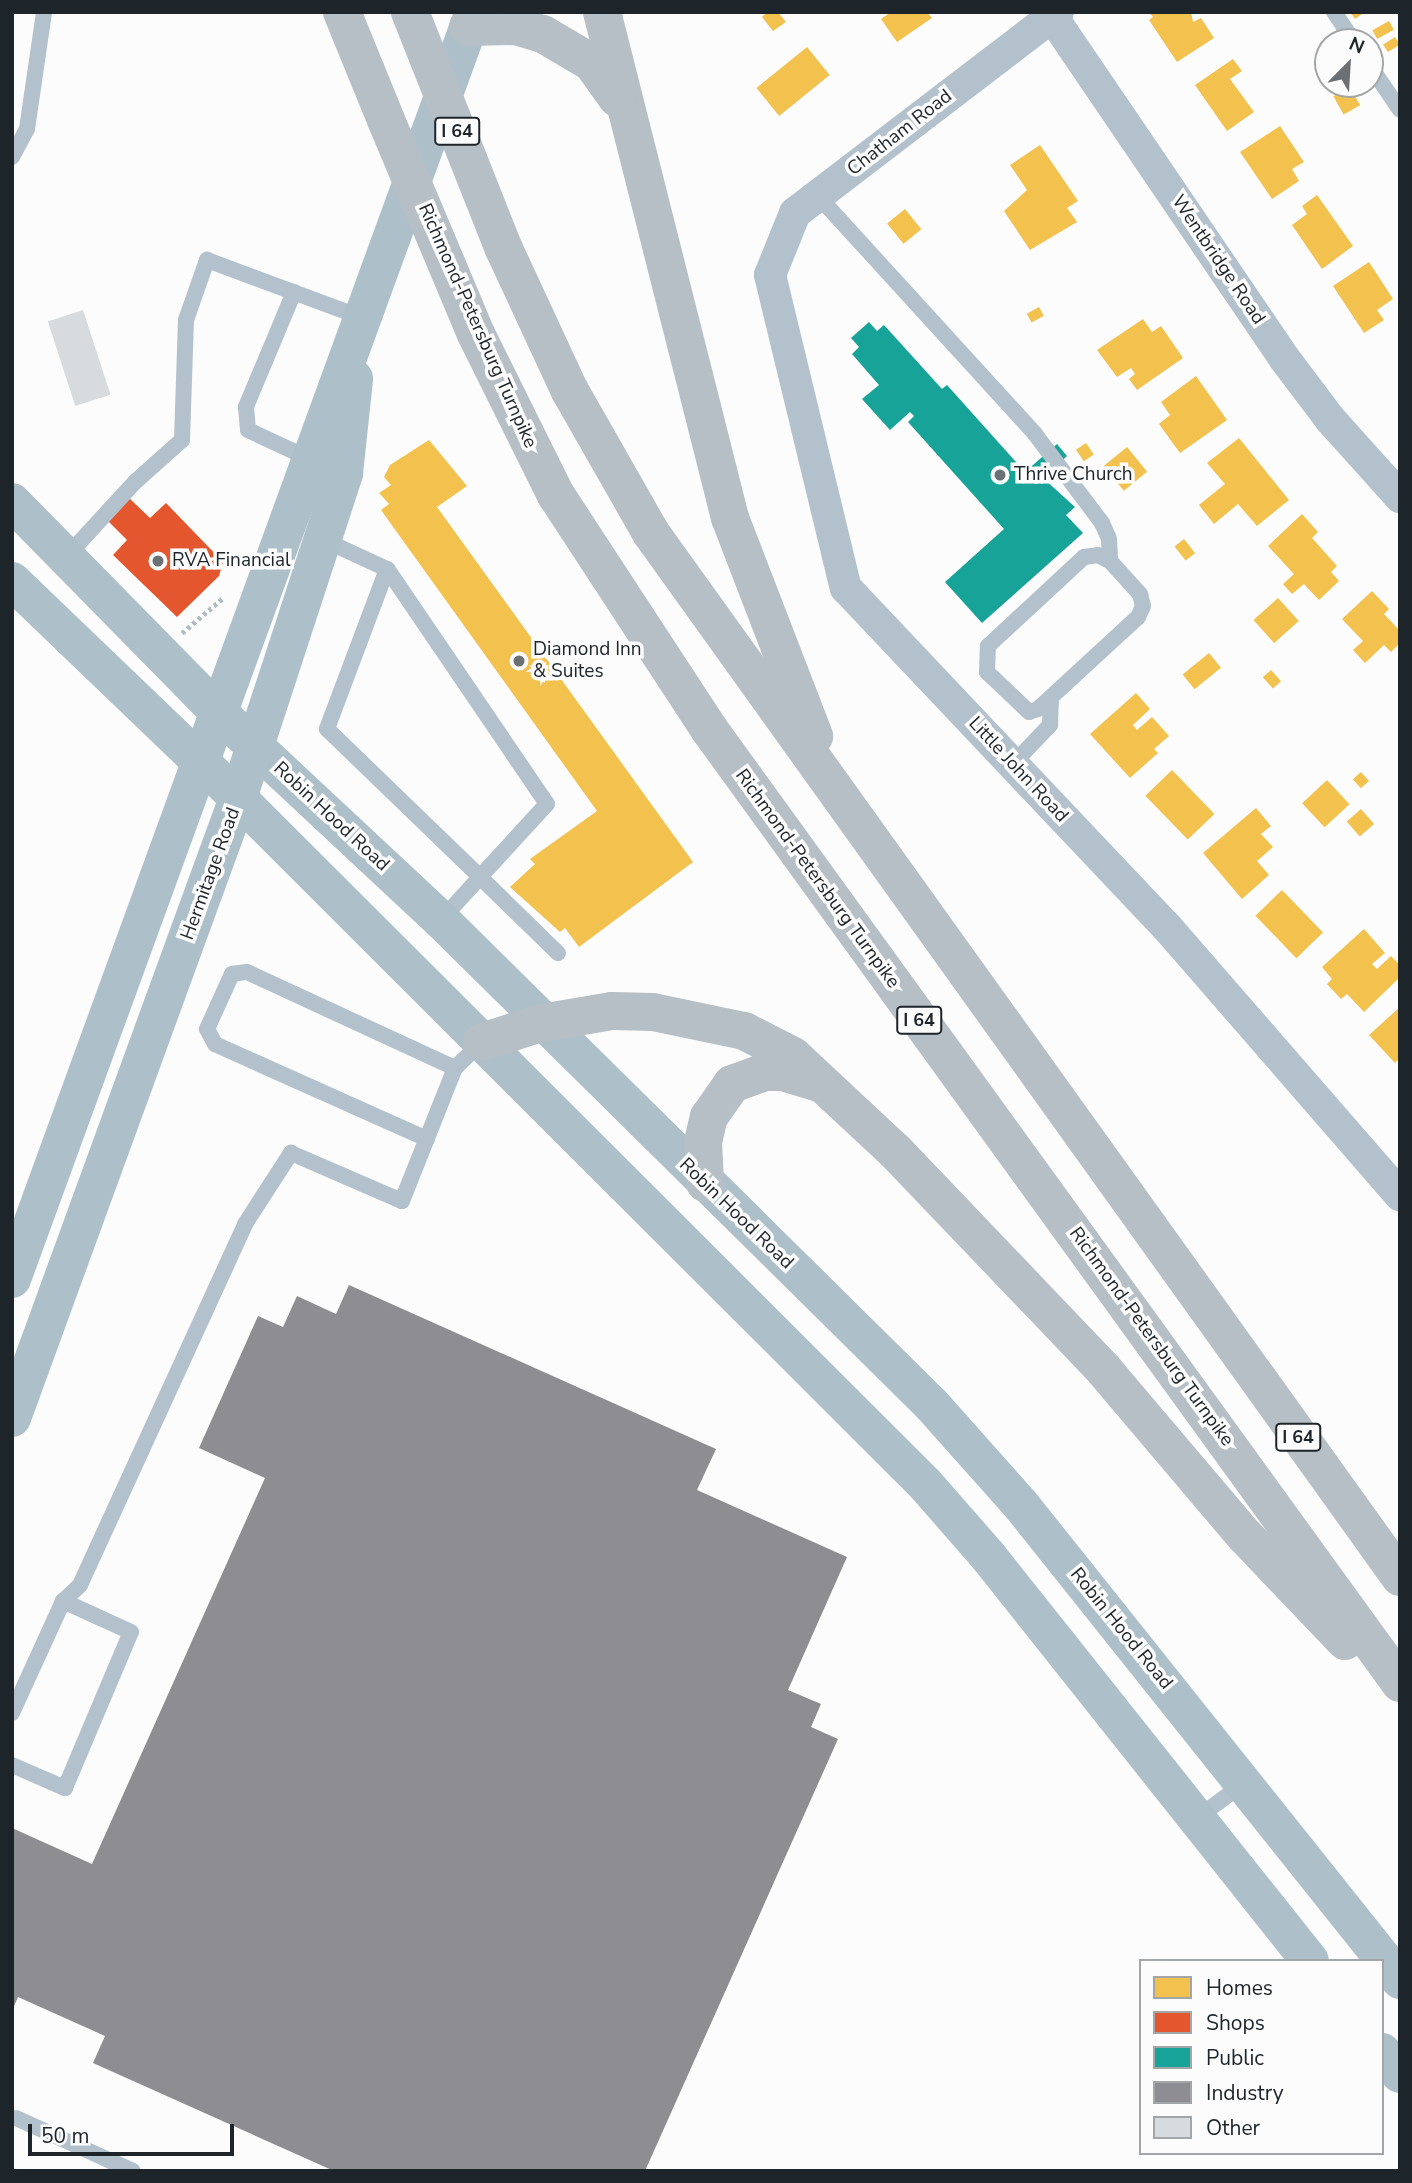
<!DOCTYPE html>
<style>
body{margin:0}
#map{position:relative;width:1412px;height:2183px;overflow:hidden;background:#fcfcfc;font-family:"Nunito Sans",sans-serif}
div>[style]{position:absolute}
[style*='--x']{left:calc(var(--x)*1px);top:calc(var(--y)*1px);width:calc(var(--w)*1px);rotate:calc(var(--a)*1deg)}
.homes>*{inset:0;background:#f2c14e;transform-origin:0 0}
.shops>*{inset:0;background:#e4572e}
.public>*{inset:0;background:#17a398}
.industry>*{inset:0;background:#8d8d92}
.building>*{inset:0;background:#d7dbde;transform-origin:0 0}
.path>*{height:4.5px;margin-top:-2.25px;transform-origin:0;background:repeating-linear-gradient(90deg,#b2bbc2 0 3.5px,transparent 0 7px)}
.lane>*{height:16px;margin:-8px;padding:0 8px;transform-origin:8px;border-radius:8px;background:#b2c1cc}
.street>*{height:32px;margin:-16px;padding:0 16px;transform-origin:16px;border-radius:16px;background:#b2c1cc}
.secondary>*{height:38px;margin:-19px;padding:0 19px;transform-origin:19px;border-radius:19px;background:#adbfc9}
.highway>*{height:38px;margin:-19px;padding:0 19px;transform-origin:19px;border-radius:19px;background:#b5bfc5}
.highway-bridge>*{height:38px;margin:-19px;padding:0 19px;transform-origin:19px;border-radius:19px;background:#b5bfc5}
.dots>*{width:19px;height:19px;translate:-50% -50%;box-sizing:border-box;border:4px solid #fcfcfc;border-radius:50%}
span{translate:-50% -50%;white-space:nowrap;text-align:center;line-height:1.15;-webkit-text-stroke:7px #fcfcfc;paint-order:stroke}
.shield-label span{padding:2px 5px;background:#fcfcfc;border:2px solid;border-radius:5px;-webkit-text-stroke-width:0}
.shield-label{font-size:18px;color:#1d242a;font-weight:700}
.street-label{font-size:19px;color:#1d242a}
.poi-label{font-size:19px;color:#1d242a}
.left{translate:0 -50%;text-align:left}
.frame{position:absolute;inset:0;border:14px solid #1d242a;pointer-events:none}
.legend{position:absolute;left:1139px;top:1959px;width:245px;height:196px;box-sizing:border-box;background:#fcfcfc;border:2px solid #a3a6a8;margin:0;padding:9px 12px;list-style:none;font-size:21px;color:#1d242a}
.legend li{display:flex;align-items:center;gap:14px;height:35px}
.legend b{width:35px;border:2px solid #a3a6a8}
.north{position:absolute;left:1314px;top:28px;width:70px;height:70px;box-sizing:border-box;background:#fcfcfc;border:2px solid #a3a6a8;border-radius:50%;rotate:24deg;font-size:19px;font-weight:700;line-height:28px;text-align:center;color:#1d242a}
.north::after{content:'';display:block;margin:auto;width:24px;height:32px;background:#6b7074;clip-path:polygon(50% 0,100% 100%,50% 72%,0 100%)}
.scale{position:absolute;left:28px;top:2124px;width:206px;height:32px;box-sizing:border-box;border:4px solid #1d242a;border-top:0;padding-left:9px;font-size:21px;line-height:24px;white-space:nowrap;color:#1d242a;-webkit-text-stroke:5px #fcfcfc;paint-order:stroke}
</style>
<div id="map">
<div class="homes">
<div style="clip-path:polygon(767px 12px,778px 12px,786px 22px,773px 31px,762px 17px)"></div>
<div style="clip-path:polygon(891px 12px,927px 12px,932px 18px,897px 42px,881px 19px)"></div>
<div style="clip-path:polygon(1149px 12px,1191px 12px,1193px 22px,1201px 18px,1214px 38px,1177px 62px,1149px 20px,1153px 17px)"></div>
<div style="clip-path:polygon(1350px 12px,1365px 12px,1355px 19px)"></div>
<div style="left:1389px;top:21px;width:10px;height:19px;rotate:61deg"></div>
<div style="left:1395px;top:37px;width:9px;height:14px;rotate:58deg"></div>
<div style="left:807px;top:47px;width:36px;height:65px;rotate:51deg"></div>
<div style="clip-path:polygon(1233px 59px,1242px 71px,1230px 79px,1254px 112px,1227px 131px,1195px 85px)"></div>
<div style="left:1350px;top:87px;width:21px;height:19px;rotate:61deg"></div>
<div style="clip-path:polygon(1280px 126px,1304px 162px,1292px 169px,1299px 181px,1272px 199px,1240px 152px)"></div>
<div style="clip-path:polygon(1040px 145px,1078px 201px,1067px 208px,1077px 222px,1030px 250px,1004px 211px,1027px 190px,1010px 165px)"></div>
<div style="clip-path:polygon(1317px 195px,1353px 246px,1322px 269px,1292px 225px,1307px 214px,1302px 206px)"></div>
<div style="left:905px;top:209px;width:26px;height:23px;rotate:51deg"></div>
<div style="clip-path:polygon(1369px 262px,1393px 299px,1377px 310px,1384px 320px,1364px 333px,1333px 286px)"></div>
<div style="left:1039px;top:307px;width:10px;height:14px;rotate:61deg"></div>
<div style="clip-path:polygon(1143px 319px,1152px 332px,1161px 326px,1183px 358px,1137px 390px,1129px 379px,1135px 374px,1131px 368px,1117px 377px,1097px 350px)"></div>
<div style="clip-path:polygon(1196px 376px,1227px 420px,1180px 453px,1159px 424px,1170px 415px,1161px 402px)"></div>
<div style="clip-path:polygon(1239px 438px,1289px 500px,1257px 526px,1238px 504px,1214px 524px,1199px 505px,1225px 484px,1207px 463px)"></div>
<div style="clip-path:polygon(429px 440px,467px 486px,437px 507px,693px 862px,579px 947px,565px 928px,560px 932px,510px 887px,535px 864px,530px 859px,597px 811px,381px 510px,389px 504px,379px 493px,391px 485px,384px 477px,390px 465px)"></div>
<div style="left:1086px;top:443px;width:14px;height:12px;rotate:56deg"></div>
<div style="left:1127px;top:447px;width:32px;height:30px;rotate:51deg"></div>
<div style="clip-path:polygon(1302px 514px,1318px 532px,1312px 538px,1337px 566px,1331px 572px,1339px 581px,1319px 600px,1304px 584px,1292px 594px,1283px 584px,1294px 574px,1268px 546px)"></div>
<div style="left:1184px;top:539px;width:18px;height:12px;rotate:52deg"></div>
<div style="clip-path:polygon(1372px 591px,1389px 609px,1384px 614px,1400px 631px,1400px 643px,1391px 652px,1384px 645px,1365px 663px,1353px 650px,1363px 641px,1342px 619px)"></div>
<div style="left:1278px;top:598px;width:31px;height:33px;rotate:48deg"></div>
<div style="left:1209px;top:653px;width:19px;height:34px;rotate:51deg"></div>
<div style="left:1271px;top:670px;width:15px;height:11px;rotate:48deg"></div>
<div style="clip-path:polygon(1136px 693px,1150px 709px,1133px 725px,1137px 730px,1152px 717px,1169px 736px,1154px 749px,1158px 753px,1130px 778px,1090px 734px)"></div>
<div style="left:1172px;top:770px;width:61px;height:37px;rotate:46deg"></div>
<div style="left:1361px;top:772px;width:12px;height:11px;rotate:48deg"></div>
<div style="left:1327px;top:780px;width:33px;height:34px;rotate:47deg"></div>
<div style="clip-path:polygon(1256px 808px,1271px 826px,1261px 834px,1273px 847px,1257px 861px,1269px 875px,1242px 899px,1203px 853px)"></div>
<div style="left:1361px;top:809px;width:20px;height:19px;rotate:49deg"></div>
<div style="left:1282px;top:890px;width:59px;height:37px;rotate:46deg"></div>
<div style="clip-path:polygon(1364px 929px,1385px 953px,1372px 964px,1377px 969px,1391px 956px,1400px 965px,1400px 977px,1364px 1012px,1347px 994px,1341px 999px,1327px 984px,1332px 979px,1322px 967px)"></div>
<div style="clip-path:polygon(1400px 1007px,1400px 1058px,1395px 1063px,1369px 1035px)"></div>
</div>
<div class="shops">
<div style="clip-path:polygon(129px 498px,150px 518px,166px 503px,223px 562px,219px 576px,177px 617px,113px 555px,127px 540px,107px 520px)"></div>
</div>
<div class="public">
<div style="clip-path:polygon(869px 322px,877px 331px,884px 325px,942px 389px,947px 385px,1025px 472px,1057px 444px,1067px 456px,1043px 478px,1075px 507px,1066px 515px,1083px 533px,982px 623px,945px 582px,1004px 529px,908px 422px,914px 416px,910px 412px,890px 430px,862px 399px,879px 385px,852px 354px,859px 347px,851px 338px)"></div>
</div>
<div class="industry">
<div style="clip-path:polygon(349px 1285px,716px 1449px,697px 1490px,847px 1557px,788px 1690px,821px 1704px,811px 1727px,838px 1739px,645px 2171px,334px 2171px,93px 2063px,105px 2036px,18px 1997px,12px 2011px,12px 1828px,92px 1864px,265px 1478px,199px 1448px,258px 1316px,283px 1327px,297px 1296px,336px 1314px)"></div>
</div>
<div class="building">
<div style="left:83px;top:310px;width:89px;height:37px;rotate:72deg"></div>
</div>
<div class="path">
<div style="--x:182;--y:633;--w:55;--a:-40.6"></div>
</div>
<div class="lane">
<div style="--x:1334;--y:12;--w:36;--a:56"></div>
<div style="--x:1370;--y:66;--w:53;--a:55.7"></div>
<div style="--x:12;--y:157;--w:32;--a:-62"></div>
<div style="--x:27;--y:129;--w:118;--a:-81.7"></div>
<div style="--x:818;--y:196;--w:322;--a:47.6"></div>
<div style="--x:1035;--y:434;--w:111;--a:53"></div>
<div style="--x:1102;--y:523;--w:17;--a:66"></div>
<div style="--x:1109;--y:539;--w:22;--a:87"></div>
<div style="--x:294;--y:292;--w:125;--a:112.7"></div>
<div style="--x:246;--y:407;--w:23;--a:85"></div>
<div style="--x:248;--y:430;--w:68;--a:25.1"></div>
<div style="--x:322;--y:539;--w:72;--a:24.8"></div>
<div style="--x:1098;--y:555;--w:13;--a:27"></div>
<div style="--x:1110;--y:561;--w:45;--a:47.7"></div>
<div style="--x:1140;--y:594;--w:12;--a:76"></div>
<div style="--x:1143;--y:606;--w:12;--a:114"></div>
<div style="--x:1138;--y:617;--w:136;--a:137.4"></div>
<div style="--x:1038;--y:709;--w:9;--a:162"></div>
<div style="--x:1029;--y:712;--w:58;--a:-136.4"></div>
<div style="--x:987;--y:672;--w:26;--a:-88"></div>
<div style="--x:988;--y:646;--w:131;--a:-42.8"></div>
<div style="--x:1084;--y:557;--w:14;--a:-8"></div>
<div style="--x:66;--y:557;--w:102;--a:-47.4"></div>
<div style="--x:135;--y:482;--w:63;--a:-41.8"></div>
<div style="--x:182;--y:440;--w:120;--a:-88.1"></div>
<div style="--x:186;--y:320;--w:64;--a:-70.7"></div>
<div style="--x:207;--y:260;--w:163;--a:20.4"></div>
<div style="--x:1013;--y:764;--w:54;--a:-46.5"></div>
<div style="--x:1050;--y:725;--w:27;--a:-88"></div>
<div style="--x:441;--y:920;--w:58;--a:-47.8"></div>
<div style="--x:480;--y:877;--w:99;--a:-47.5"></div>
<div style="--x:547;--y:804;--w:284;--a:-124.2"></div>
<div style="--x:387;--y:569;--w:171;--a:110.6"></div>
<div style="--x:327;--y:729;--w:213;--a:44"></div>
<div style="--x:480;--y:877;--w:109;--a:44.3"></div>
<div style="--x:427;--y:1139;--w:232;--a:-155.9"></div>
<div style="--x:215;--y:1044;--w:17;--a:-118"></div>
<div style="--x:207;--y:1029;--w:60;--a:-65.6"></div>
<div style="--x:232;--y:974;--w:15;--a:-8"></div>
<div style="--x:247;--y:972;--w:229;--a:24.8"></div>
<div style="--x:12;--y:1713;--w:123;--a:-65.5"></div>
<div style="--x:63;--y:1601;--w:23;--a:-43"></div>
<div style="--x:80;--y:1585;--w:397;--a:-65.4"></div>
<div style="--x:245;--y:1224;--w:85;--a:-57.1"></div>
<div style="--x:291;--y:1153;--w:121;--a:23.4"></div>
<div style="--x:402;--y:1201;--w:143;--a:-68.3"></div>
<div style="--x:455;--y:1068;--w:37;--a:-44"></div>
<div style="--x:12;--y:1765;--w:58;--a:23.5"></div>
<div style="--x:65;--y:1788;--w:169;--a:-67.1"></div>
<div style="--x:131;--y:1632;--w:75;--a:-155.5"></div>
<div style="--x:1197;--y:1818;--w:57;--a:-36.5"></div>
<div style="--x:16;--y:2118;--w:128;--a:24.4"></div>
</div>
<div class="street">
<div style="--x:1049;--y:12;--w:418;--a:55.8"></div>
<div style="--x:1284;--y:358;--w:76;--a:53"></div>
<div style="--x:1330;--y:419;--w:105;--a:48.1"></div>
<div style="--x:1058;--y:12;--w:331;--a:142.6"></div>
<div style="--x:795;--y:213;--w:67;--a:112"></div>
<div style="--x:770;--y:275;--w:322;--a:76.4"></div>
<div style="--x:846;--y:588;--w:465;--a:46.6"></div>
<div style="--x:1166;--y:926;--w:357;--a:49"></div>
</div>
<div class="secondary">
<div style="--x:12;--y:502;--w:296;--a:45.5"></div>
<div style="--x:219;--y:713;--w:304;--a:43"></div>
<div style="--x:441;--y:920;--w:689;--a:44.65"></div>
<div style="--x:931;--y:1404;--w:135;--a:48.3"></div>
<div style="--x:1021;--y:1505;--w:608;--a:51.41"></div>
<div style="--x:12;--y:581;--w:313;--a:43.8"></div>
<div style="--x:238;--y:798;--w:971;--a:44.96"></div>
<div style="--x:925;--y:1484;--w:96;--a:48.8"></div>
<div style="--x:988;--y:1556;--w:517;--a:51.51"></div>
<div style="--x:12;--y:1279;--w:1349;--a:-69.97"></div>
<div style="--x:12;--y:1418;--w:660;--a:-69.97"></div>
<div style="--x:238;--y:798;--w:342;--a:-71.9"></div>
<div style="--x:344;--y:473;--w:95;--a:-83.9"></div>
<div style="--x:1382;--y:2052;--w:28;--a:51"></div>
</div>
<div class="highway">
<div style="--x:342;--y:12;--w:117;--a:67.8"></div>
<div style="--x:602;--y:12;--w:522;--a:75.8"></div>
<div style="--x:730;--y:518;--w:234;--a:68.9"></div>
<div style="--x:468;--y:27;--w:48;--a:-1.2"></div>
<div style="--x:516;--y:26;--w:28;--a:17"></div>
<div style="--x:543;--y:34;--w:57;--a:30.6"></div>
<div style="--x:592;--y:63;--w:43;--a:54.5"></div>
<div style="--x:504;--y:249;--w:157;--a:65.1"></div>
<div style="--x:570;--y:391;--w:163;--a:60.3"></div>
<div style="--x:651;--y:533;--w:1285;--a:54.34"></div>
<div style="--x:476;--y:334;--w:180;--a:63.6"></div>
<div style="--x:556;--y:495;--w:280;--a:56.8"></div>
<div style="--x:709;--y:729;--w:1178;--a:54.08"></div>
<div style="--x:482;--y:1042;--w:62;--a:-17.9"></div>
<div style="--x:541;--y:1023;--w:72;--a:-9.6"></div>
<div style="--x:612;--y:1011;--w:41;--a:1.4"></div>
<div style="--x:653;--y:1012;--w:93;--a:11.8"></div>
<div style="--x:744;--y:1031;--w:55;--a:27"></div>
<div style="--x:793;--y:1056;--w:139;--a:43"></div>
<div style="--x:895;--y:1151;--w:303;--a:46.3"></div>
<div style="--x:1104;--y:1370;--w:218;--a:49.7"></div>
<div style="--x:1245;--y:1536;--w:145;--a:46.4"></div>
<div style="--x:705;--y:1183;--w:41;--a:-92.8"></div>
<div style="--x:703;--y:1142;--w:26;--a:-77"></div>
<div style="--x:709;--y:1117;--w:40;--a:-55.1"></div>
<div style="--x:732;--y:1084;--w:35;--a:-20"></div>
<div style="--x:765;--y:1072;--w:18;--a:0"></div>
<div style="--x:783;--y:1072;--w:37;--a:17"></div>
</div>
<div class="highway-bridge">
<div style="--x:410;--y:12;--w:255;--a:68.4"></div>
<div style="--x:386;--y:120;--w:232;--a:67.2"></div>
</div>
<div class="dots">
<div style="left:1000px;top:475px;background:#6b7074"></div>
<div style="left:158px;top:561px;background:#6b7074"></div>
<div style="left:519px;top:661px;background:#6b7074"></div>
</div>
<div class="shield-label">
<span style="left:457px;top:131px">I 64</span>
<span style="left:919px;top:1020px">I 64</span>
<span style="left:1298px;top:1437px">I 64</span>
</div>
<div class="street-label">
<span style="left:900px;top:133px;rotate:-38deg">Chatham Road</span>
<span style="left:1218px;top:260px;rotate:56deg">Wentbridge Road</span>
<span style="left:477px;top:326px;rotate:66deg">Richmond-Petersburg Turnpike</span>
<span style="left:1018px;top:770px;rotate:47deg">Little John Road</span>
<span style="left:331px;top:817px;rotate:43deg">Robin Hood Road</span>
<span style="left:211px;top:874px;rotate:-70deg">Hermitage Road</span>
<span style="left:817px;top:879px;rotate:54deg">Richmond-Petersburg Turnpike</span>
<span style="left:736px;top:1214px;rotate:44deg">Robin Hood Road</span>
<span style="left:1151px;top:1337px;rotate:54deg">Richmond-Petersburg Turnpike</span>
<span style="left:1121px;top:1629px;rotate:51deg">Robin Hood Road</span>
</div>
<div class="poi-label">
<span class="left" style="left:1014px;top:475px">Thrive Church</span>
<span class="left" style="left:172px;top:561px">RVA Financial</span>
<span class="left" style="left:533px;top:661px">Diamond Inn<br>&amp; Suites</span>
</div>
<div class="frame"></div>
<ul class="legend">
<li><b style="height:19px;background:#f2c14e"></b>Homes</li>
<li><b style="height:19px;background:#e4572e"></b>Shops</li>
<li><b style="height:19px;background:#17a398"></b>Public</li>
<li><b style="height:19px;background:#8d8d92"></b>Industry</li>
<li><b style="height:19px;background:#d7dbde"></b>Other</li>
</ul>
<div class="north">N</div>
<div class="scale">50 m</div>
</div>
